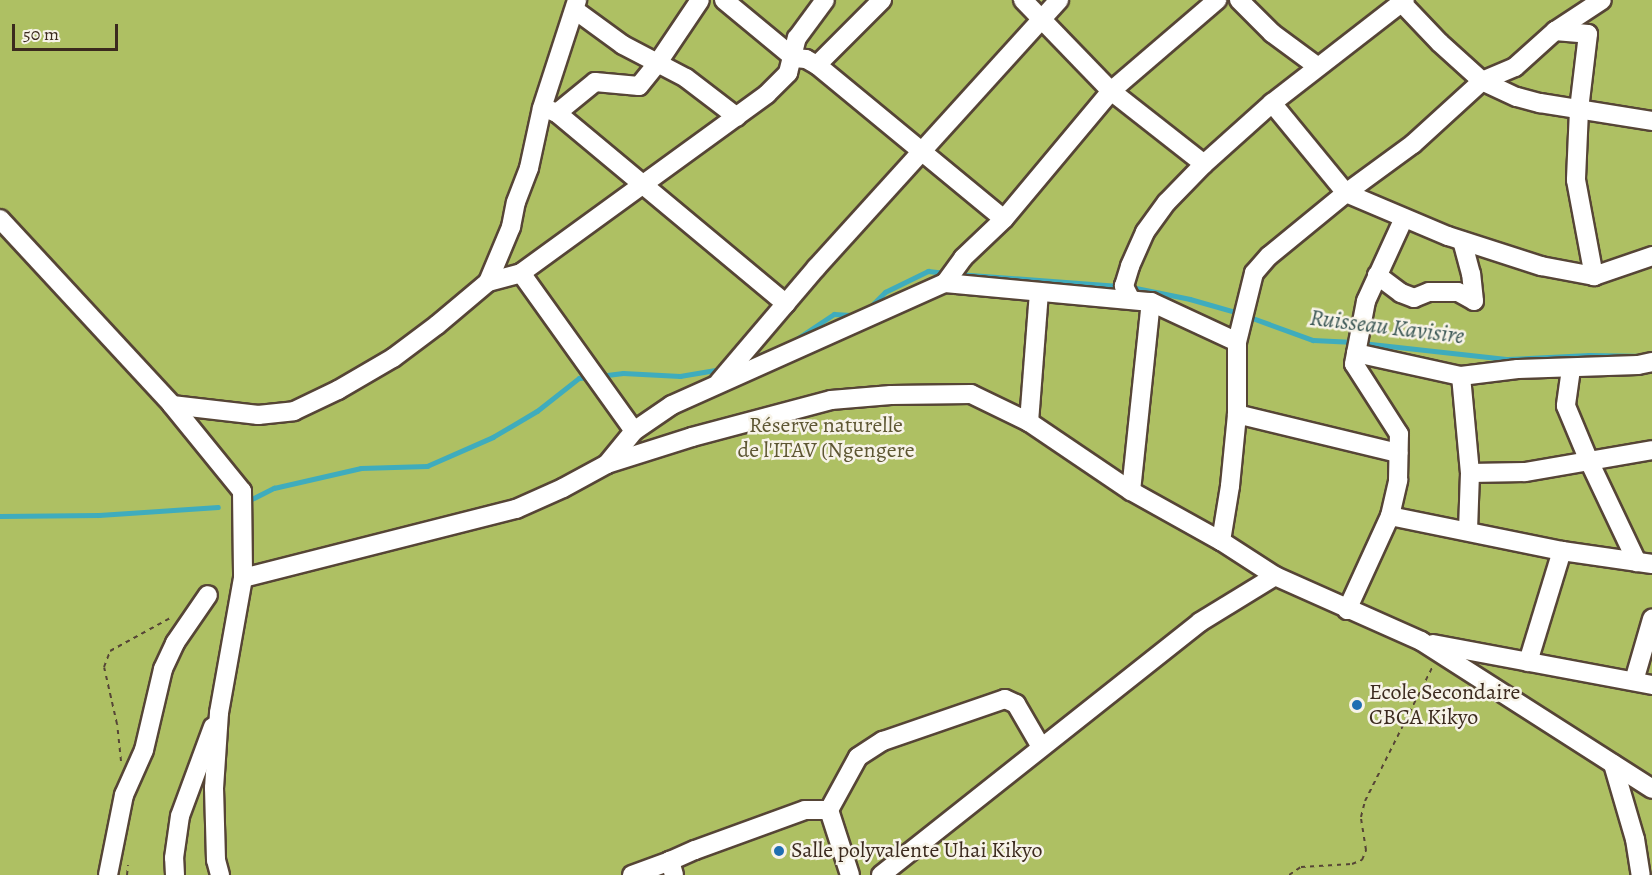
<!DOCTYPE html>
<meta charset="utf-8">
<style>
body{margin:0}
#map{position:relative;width:1652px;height:875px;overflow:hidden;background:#ece0bf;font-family:Alegreya,serif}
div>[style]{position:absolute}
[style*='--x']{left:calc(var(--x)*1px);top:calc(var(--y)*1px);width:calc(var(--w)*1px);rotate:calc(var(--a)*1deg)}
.green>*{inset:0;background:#aec063;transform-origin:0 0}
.stream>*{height:4.5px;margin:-2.25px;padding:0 2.25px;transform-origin:2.25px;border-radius:2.25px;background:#3facbd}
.path>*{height:2px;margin-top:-1px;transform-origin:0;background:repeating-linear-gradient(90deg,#564536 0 4.5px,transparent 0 9px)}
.roads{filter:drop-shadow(2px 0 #564536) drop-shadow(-2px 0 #564536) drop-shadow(0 2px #564536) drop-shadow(0 -2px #564536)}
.minor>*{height:18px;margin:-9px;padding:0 9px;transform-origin:9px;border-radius:9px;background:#fff}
.dots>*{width:16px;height:16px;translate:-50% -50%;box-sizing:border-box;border:3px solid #f7f3e8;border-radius:50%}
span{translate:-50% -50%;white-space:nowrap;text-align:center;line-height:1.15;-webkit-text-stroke:5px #f7f3e8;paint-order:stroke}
.park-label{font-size:22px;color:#5e5733}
.poi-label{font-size:22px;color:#3b2a1e}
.left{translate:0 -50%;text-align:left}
.water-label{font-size:24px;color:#3c5856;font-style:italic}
.scale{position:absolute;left:12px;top:24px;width:106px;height:27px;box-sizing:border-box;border:3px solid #3b2a1e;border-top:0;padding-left:8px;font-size:18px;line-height:21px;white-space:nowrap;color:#3b2a1e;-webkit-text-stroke:4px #f7f3e8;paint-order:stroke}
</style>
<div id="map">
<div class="green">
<div style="left:0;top:0;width:1652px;height:875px"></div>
</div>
<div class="stream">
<div style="--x:957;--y:274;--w:162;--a:4.2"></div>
<div style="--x:1131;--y:287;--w:60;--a:11.5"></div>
<div style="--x:1190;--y:299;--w:51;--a:15.9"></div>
<div style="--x:867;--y:310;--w:25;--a:-45"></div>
<div style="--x:885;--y:292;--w:48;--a:-26"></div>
<div style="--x:928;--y:271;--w:18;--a:6"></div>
<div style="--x:1247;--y:316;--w:70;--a:20"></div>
<div style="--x:1313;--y:340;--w:41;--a:2.8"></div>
<div style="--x:1362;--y:343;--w:147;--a:6.3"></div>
<div style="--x:1508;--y:359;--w:81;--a:-2.8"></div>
<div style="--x:1589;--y:355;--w:58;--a:1"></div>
<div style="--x:1647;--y:356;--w:6;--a:-31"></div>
<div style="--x:789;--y:344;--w:54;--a:-33.7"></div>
<div style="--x:834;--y:314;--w:21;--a:3"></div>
<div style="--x:747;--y:360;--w:30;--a:-21"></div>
<div style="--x:599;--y:376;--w:24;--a:-7"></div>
<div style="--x:623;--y:373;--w:57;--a:3"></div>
<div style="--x:680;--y:376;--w:43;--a:-9.5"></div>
<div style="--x:246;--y:502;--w:31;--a:-27"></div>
<div style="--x:274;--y:488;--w:89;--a:-12.9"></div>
<div style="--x:361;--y:468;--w:66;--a:-1.7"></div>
<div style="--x:427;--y:466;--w:72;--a:-23.7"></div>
<div style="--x:493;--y:437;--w:51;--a:-30.6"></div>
<div style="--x:537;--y:411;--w:53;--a:-38.2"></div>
<div style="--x:579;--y:378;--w:12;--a:-5"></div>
<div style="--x:0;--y:516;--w:99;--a:-0.6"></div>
<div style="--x:99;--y:515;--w:119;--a:-3.8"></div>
</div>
<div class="path">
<div style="--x:121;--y:761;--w:37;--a:-96"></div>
<div style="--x:117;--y:724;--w:58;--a:-102.8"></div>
<div style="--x:104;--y:667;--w:17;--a:-69"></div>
<div style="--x:110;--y:651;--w:71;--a:-28.7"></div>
<div style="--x:127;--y:875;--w:10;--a:-84"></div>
<div style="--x:1289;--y:875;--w:14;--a:-34"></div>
<div style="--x:1301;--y:867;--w:51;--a:-3.4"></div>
<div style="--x:1352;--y:864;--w:11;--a:-22"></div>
<div style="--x:1362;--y:860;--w:11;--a:-68"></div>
<div style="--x:1366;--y:850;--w:33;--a:-99"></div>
<div style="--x:1361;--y:817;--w:16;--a:-76"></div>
<div style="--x:1365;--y:801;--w:151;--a:-63.3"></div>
</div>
<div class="roads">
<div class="minor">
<div style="--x:724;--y:0;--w:91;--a:39.6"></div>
<div style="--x:794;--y:58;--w:12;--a:5"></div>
<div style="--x:806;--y:59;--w:13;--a:29"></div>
<div style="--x:817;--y:65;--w:242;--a:39.5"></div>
<div style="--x:1023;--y:0;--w:127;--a:46"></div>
<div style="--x:1111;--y:91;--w:118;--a:38.1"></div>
<div style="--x:1239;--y:0;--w:47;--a:45"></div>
<div style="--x:1272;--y:33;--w:56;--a:36.3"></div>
<div style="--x:1399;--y:0;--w:59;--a:46.4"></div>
<div style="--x:1440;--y:43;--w:57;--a:42.1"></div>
<div style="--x:1482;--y:81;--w:38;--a:25"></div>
<div style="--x:1517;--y:97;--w:24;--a:15"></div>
<div style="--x:1540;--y:103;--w:113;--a:9.1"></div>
<div style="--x:575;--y:10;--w:59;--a:36.1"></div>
<div style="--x:623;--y:45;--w:71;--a:27.6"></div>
<div style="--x:686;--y:78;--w:64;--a:37.4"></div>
<div style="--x:1555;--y:31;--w:33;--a:5"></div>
<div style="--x:1588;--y:34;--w:77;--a:96.8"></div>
<div style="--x:1579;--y:110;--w:70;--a:92.5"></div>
<div style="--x:1576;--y:180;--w:98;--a:79.4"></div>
<div style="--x:817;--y:65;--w:92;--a:-45"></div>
<div style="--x:1272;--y:103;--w:117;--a:50.6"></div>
<div style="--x:1346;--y:193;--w:111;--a:22.9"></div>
<div style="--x:1448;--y:236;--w:98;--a:17.9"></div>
<div style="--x:1541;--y:266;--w:54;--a:10.7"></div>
<div style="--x:1594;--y:276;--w:61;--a:-19"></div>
<div style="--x:547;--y:109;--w:11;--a:22"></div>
<div style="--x:557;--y:113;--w:49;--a:-39.2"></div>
<div style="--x:595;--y:82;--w:44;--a:5.2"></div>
<div style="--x:639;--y:86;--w:32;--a:-51"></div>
<div style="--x:659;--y:61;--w:73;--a:-56.1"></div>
<div style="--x:557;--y:113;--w:298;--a:39.8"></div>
<div style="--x:0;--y:219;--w:253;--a:47.2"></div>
<div style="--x:172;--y:405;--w:111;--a:50.9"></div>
<div style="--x:242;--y:491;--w:87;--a:89.3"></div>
<div style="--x:243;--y:578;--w:137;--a:100.1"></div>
<div style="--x:219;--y:713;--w:75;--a:93.8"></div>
<div style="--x:214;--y:788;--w:72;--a:88.4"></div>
<div style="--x:216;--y:860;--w:16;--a:75"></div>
<div style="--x:521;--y:273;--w:194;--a:54.4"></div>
<div style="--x:1377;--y:275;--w:30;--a:37"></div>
<div style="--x:1401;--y:293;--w:14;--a:21"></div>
<div style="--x:1414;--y:298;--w:16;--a:-22"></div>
<div style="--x:1429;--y:292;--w:29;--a:0"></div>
<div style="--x:1458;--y:292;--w:18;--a:29"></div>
<div style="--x:1474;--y:301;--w:27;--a:-96"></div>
<div style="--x:1471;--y:274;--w:34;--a:-105"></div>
<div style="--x:488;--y:282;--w:34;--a:-15"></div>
<div style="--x:521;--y:273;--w:304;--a:-36"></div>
<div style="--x:767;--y:94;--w:30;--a:-45"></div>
<div style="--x:788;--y:73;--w:36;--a:-76"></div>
<div style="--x:797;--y:38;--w:47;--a:-53.6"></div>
<div style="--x:945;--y:283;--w:207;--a:5.3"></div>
<div style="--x:1151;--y:302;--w:95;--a:24.9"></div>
<div style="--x:1131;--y:300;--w:16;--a:-117"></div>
<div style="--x:1124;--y:286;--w:21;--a:-73"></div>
<div style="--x:1130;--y:266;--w:37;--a:-66"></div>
<div style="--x:1145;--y:232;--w:37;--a:-54"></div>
<div style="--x:1167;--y:202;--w:53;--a:-45.8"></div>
<div style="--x:1204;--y:164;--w:91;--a:-41.9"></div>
<div style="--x:1272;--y:103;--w:168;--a:-37.8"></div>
<div style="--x:1356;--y:353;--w:107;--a:12.4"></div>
<div style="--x:1461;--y:376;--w:57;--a:-7"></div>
<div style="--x:1518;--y:369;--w:120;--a:-1.9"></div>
<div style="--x:1638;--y:365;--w:14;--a:-12"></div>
<div style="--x:1571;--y:369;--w:37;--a:98"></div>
<div style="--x:1566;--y:406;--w:60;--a:67.3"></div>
<div style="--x:1589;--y:461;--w:112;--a:64.6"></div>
<div style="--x:1461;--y:376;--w:97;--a:84.7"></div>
<div style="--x:1470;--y:473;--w:58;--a:92"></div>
<div style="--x:719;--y:382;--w:150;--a:-49.6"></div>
<div style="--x:816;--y:268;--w:362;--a:-47.8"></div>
<div style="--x:172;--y:405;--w:87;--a:6.6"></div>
<div style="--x:258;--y:415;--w:36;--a:-6"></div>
<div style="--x:294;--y:411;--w:49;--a:-25.5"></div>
<div style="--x:338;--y:390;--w:64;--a:-30.2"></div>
<div style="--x:393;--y:358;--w:55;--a:-36.9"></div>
<div style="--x:437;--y:325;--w:67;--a:-40.1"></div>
<div style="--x:488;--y:282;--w:60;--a:-67.3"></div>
<div style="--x:511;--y:227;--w:25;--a:-79"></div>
<div style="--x:516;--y:202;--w:36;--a:-69"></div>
<div style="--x:529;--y:168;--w:61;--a:-77.8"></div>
<div style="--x:542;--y:108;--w:114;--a:-72"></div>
<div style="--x:1237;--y:414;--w:166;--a:13.6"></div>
<div style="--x:1029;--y:422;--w:130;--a:-85.6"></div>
<div style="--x:607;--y:464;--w:43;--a:-50.7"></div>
<div style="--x:634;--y:431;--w:46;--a:-34.4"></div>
<div style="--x:672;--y:405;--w:299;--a:-24.1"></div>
<div style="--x:945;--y:283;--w:31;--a:-54"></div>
<div style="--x:963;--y:258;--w:57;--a:-43.6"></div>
<div style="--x:1004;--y:219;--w:167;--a:-50.1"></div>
<div style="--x:1111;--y:91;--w:140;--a:-40.6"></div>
<div style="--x:1470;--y:473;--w:55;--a:-1"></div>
<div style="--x:1525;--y:472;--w:129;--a:-9.8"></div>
<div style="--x:1131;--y:491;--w:190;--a:-84"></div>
<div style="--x:1390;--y:516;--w:176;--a:11.5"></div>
<div style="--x:1562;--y:551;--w:91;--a:8.2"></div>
<div style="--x:1221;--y:541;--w:56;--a:-80.7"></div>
<div style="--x:1230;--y:486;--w:72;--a:-84.4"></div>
<div style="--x:1237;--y:414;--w:72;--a:-90"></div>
<div style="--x:1237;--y:342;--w:71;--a:-76.2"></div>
<div style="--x:1254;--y:273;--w:23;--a:-49"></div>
<div style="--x:1269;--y:256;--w:99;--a:-39.3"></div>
<div style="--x:1346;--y:193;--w:83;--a:-36.2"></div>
<div style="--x:1413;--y:144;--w:93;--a:-42.4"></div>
<div style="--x:1482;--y:81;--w:36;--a:-23"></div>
<div style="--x:1515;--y:67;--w:54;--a:-42"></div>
<div style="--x:1555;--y:31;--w:56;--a:-33.4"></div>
<div style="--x:243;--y:578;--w:282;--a:-14.2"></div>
<div style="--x:516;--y:509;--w:51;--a:-24.1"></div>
<div style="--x:563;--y:488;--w:50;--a:-28.6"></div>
<div style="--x:607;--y:464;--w:89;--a:-17.6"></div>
<div style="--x:692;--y:437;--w:144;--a:-14.9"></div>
<div style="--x:831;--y:400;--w:60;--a:-4.8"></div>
<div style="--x:891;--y:395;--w:80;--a:-0.7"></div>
<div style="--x:971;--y:394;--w:64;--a:25.8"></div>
<div style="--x:1029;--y:422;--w:123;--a:34.1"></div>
<div style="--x:1131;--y:491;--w:103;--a:29.1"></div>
<div style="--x:1221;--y:541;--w:64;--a:32.9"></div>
<div style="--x:1275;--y:576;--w:160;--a:24"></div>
<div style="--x:1421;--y:641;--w:274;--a:32.6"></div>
<div style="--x:1347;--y:610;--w:103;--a:-65.4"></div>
<div style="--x:1390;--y:516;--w:37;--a:-77"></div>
<div style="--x:1398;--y:480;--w:46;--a:-88.8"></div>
<div style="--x:1399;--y:434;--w:83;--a:-122.7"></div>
<div style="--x:1354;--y:364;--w:64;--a:-79.2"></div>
<div style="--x:1366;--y:301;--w:91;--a:-65.4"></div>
<div style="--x:1433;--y:644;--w:223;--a:10.6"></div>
<div style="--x:1528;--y:662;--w:116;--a:-73"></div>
<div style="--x:1634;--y:681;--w:65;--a:-73.8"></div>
<div style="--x:1613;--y:764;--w:78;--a:73.7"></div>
<div style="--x:1635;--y:839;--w:36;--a:81"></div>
<div style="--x:108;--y:875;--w:82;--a:-78.7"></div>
<div style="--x:124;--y:795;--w:49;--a:-66"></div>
<div style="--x:144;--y:750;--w:83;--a:-76.8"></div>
<div style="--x:163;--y:669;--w:29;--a:-65"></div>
<div style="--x:175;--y:643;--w:58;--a:-55.5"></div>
<div style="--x:175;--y:875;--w:17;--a:-93"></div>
<div style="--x:174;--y:858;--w:42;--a:-81.9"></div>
<div style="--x:180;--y:816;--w:95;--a:-69.7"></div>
<div style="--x:632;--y:875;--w:40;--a:-20.2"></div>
<div style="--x:674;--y:875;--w:15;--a:-106"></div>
<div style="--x:670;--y:861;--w:27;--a:-24"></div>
<div style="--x:695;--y:850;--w:117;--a:-20"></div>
<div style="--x:805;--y:810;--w:24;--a:0"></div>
<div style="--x:850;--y:875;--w:68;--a:-107.9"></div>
<div style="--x:829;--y:810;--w:60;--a:-61.3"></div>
<div style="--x:858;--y:757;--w:30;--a:-33"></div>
<div style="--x:883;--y:741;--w:129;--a:-19"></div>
<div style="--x:1005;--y:699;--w:12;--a:24"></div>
<div style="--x:1016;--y:704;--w:50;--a:59.8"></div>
<div style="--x:881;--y:875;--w:407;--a:-38.4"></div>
<div style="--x:1200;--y:622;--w:88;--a:-31.5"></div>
</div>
</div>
<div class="dots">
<div style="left:1357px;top:705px;background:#1f6fb2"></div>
<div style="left:779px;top:851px;background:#1f6fb2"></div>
</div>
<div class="park-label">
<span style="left:826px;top:438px">Réserve naturelle<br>de l'ITAV (Ngengere</span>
</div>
<div class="poi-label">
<span class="left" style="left:1369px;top:705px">Ecole Secondaire<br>CBCA Kikyo</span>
<span class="left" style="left:791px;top:851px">Salle polyvalente Uhai Kikyo</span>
</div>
<div class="water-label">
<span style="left:1387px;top:327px;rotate:7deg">Ruisseau Kavisire</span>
</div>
<div class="scale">50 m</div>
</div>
